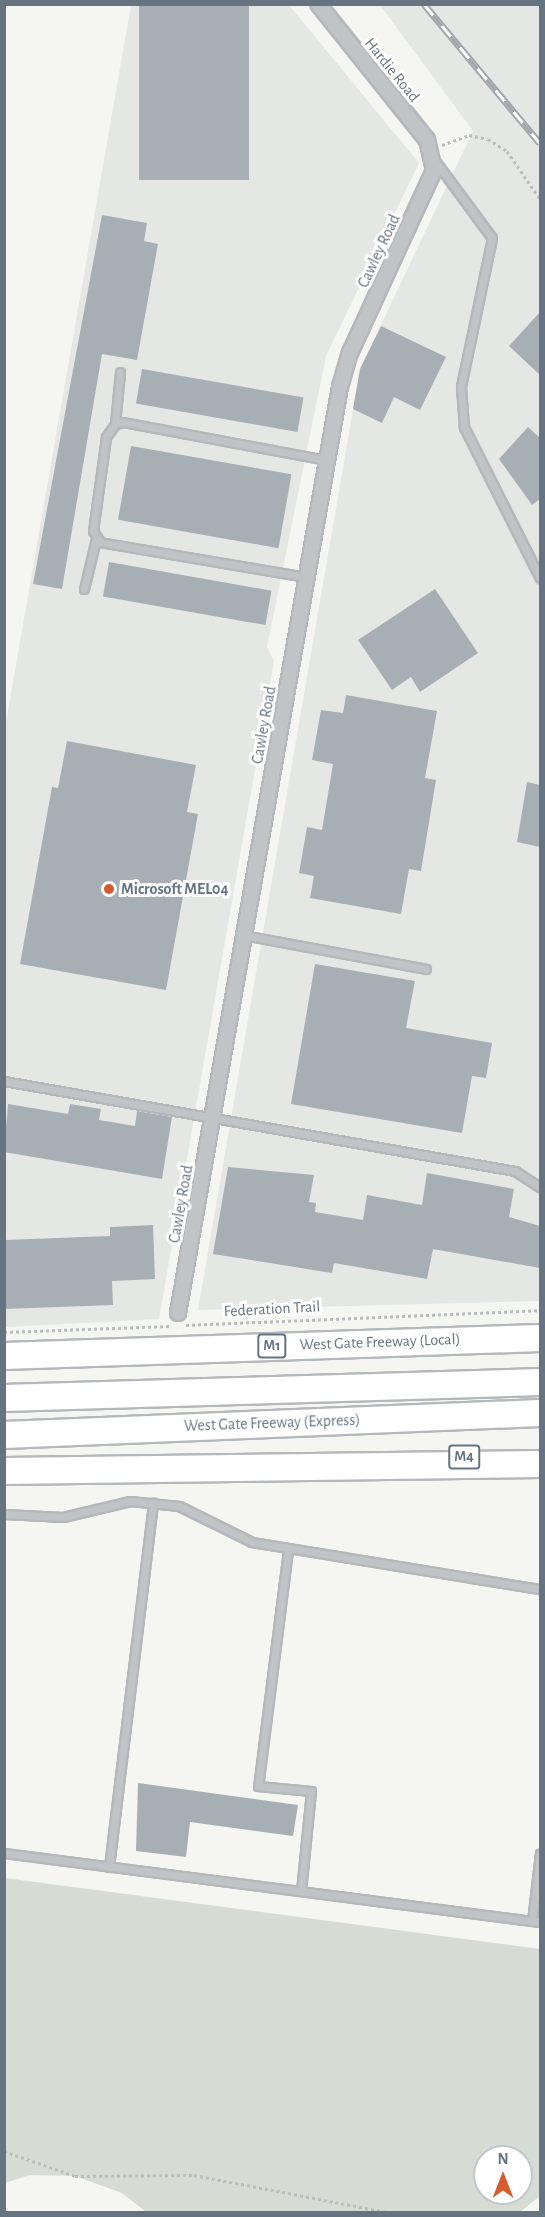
<!DOCTYPE html>
<style>
body{margin:0}
#map{position:relative;width:545px;height:2217px;overflow:hidden;background:#f5f5f2;font-family:"Alegreya Sans",sans-serif}
div>[style]{position:absolute}
[style*='--x']{left:calc(var(--x)*1px);top:calc(var(--y)*1px);width:calc(var(--w)*1px);rotate:calc(var(--a)*1deg)}
.built>*{inset:0;background:#e5e7e5}
.green>*{inset:0;background:#d6dcd3}
.building>*{inset:0;background:#a8afb4;transform-origin:0 0}
.path>*{height:3px;margin-top:-1.5px;transform-origin:0;background:repeating-linear-gradient(90deg,#babcbe 0 3px,transparent 0 6px)}
.roads{filter:drop-shadow(2px 0 #b5b8bb) drop-shadow(-2px 0 #b5b8bb) drop-shadow(0 2px #b5b8bb) drop-shadow(0 -2px #b5b8bb)}
.lane>*{height:7px;margin:-3.5px;padding:0 3.5px;transform-origin:3.5px;border-radius:3.5px;background:#c0c4c7}
.street>*{height:14px;margin:-7px;padding:0 7px;transform-origin:7px;border-radius:7px;background:#c0c4c7}
.highway>*{height:26px;margin:-13px;padding:0 13px;transform-origin:13px;border-radius:13px;background:#fff}
.rail>*{height:7px;margin-top:-3.5px;transform-origin:0;background:repeating-linear-gradient(90deg,#fff 0 14px,#a2a7ac 0 28px);box-sizing:border-box;border-block:2px solid #a2a7ac}
.dots>*{width:16px;height:16px;translate:-50% -50%;box-sizing:border-box;border:3px solid #fff;border-radius:50%}
span{translate:-50% -50%;white-space:nowrap;text-align:center;line-height:1.15;-webkit-text-stroke:6px #fff;paint-order:stroke}
.shield-label span{padding:2px 4px;background:#fff;border:2px solid;border-radius:4px;-webkit-text-stroke-width:0}
.shield-label{font-size:15px;color:#667481;font-weight:700}
.street-label{font-size:16px;color:#667481}
.poi-label{font-size:16px;color:#667481;font-weight:700}
.left{translate:0 -50%;text-align:left}
.frame{position:absolute;inset:0;border:6px solid #667481;pointer-events:none}
.north{position:absolute;left:473px;top:2145px;width:60px;height:60px;box-sizing:border-box;background:#fff;border:2px solid #c2c7cd;border-radius:50%;rotate:0deg;font-size:16px;font-weight:700;line-height:24px;text-align:center;color:#667481}
.north::after{content:'';display:block;margin:auto;width:21px;height:27px;background:#d85a2f;clip-path:polygon(50% 0,100% 100%,50% 72%,0 100%)}
</style>
<div id="map">
<div class="built">
<div style="clip-path:polygon(131px 5px,289px 5px,419px 163px,326px 356px,267px 647px,274px 661px,159px 1319px,5px 1327px,5px 728px)"></div>
<div style="clip-path:polygon(380px 5px,540px 5px,540px 1301px,198px 1310px,360px 369px,473px 131px)"></div>
</div>
<div class="green">
<div style="clip-path:polygon(evenodd,5px 1878px,540px 1949px,540px 2196px,520px 2212px,146px 2212px,122px 2193px,75px 2176px,30px 2175px,5px 2183px,5px 1878px,485px 2157px,521px 2157px,521px 2193px,485px 2193px,485px 2157px)"></div>
</div>
<div class="building">
<div style="left:139px;top:4px;width:110px;height:176px"></div>
<div style="clip-path:polygon(102px 215px,147px 223px,144px 241px,158px 244px,137px 360px,102px 354px,62px 589px,33px 584px)"></div>
<div style="clip-path:polygon(540px 312px,540px 375px,509px 346px)"></div>
<div style="clip-path:polygon(381px 326px,446px 357px,420px 410px,394px 397px,382px 423px,353px 409px,360px 369px)"></div>
<div style="left:142px;top:369px;width:164px;height:35px;rotate:10deg"></div>
<div style="clip-path:polygon(528px 427px,540px 438px,540px 499px,532px 505px,499px 459px)"></div>
<div style="left:131px;top:446px;width:163px;height:75px;rotate:10deg"></div>
<div style="left:109px;top:562px;width:165px;height:35px;rotate:10deg"></div>
<div style="clip-path:polygon(435px 589px,478px 653px,420px 692px,411px 677px,392px 690px,358px 640px)"></div>
<div style="clip-path:polygon(346px 695px,437px 711px,425px 778px,436px 780px,421px 871px,409px 869px,401px 914px,310px 898px,314px 876px,299px 873px,307px 827px,322px 830px,333px 764px,312px 760px,321px 710px,343px 713px)"></div>
<div style="clip-path:polygon(67px 741px,196px 765px,187px 812px,198px 814px,166px 990px,20px 964px,52px 787px,58px 788px)"></div>
<div style="clip-path:polygon(527px 782px,540px 785px,540px 847px,517px 842px)"></div>
<div style="clip-path:polygon(315px 964px,415px 981px,406px 1028px,492px 1043px,486px 1078px,472px 1076px,462px 1133px,291px 1104px)"></div>
<div style="clip-path:polygon(8px 1104px,68px 1114px,70px 1104px,101px 1109px,99px 1120px,135px 1126px,137px 1111px,172px 1117px,162px 1179px,4px 1152px)"></div>
<div style="clip-path:polygon(228px 1167px,314px 1175px,309px 1202px,316px 1203px,315px 1212px,363px 1220px,367px 1195px,422px 1205px,427px 1173px,514px 1189px,509px 1217px,540px 1226px,540px 1268px,433px 1249px,427px 1279px,334px 1263px,332px 1273px,213px 1254px)"></div>
<div style="clip-path:polygon(153px 1225px,155px 1279px,112px 1281px,113px 1305px,4px 1309px,4px 1240px,110px 1236px,110px 1227px)"></div>
<div style="clip-path:polygon(138px 1783px,298px 1805px,293px 1836px,190px 1822px,186px 1857px,136px 1851px)"></div>
</div>
<div class="path">
<div style="--x:442;--y:145;--w:29;--a:-20"></div>
<div style="--x:469;--y:135;--w:19;--a:12"></div>
<div style="--x:488;--y:139;--w:22;--a:32"></div>
<div style="--x:507;--y:151;--w:58;--a:55.5"></div>
<div style="--x:186;--y:1325;--w:354;--a:-2.4"></div>
<div style="--x:4;--y:1332;--w:167;--a:-2.1"></div>
<div style="--x:4;--y:2151;--w:75;--a:19.4"></div>
<div style="--x:75;--y:2176;--w:119;--a:-0.5"></div>
<div style="--x:194;--y:2175;--w:196;--a:10.9"></div>
</div>
<div class="roads">
<div class="lane">
<div style="--x:436;--y:162;--w:94;--a:53.6"></div>
<div style="--x:492;--y:238;--w:152;--a:101.8"></div>
<div style="--x:461;--y:387;--w:40;--a:85.7"></div>
<div style="--x:464;--y:427;--w:169;--a:63.3"></div>
<div style="--x:115;--y:424;--w:52;--a:-84.5"></div>
<div style="--x:306;--y:577;--w:209;--a:-170.4"></div>
<div style="--x:100;--y:542;--w:13;--a:-122"></div>
<div style="--x:93;--y:531;--w:95;--a:-82.1"></div>
<div style="--x:106;--y:437;--w:16;--a:-55"></div>
<div style="--x:115;--y:424;--w:8;--a:-14"></div>
<div style="--x:123;--y:422;--w:208;--a:10.6"></div>
<div style="--x:84;--y:589;--w:51;--a:-76.5"></div>
<div style="--x:243;--y:935;--w:186;--a:10.5"></div>
<div style="--x:4;--y:1081;--w:519;--a:9.99"></div>
<div style="--x:515;--y:1171;--w:30;--a:33"></div>
<div style="--x:4;--y:1514;--w:59;--a:2.9"></div>
<div style="--x:63;--y:1517;--w:69;--a:-13.4"></div>
<div style="--x:130;--y:1501;--w:49;--a:5.8"></div>
<div style="--x:179;--y:1506;--w:81;--a:26.3"></div>
<div style="--x:252;--y:1542;--w:292;--a:9.3"></div>
<div style="--x:288;--y:1550;--w:238;--a:97.2"></div>
<div style="--x:258;--y:1786;--w:53;--a:5.4"></div>
<div style="--x:311;--y:1791;--w:100;--a:95.7"></div>
<div style="--x:4;--y:1853;--w:540;--a:7.34"></div>
<div style="--x:109;--y:1867;--w:367;--a:-83.1"></div>
<div style="--x:532;--y:1921;--w:68;--a:-83.3"></div>
</div>
<div class="street">
<div style="--x:178;--y:1313;--w:940;--a:-80.08"></div>
<div style="--x:340;--y:387;--w:35;--a:-74"></div>
<div style="--x:350;--y:353;--w:201;--a:-65.3"></div>
<div style="--x:434;--y:170;--w:31;--a:-103"></div>
<div style="--x:427;--y:140;--w:174;--a:-128.7"></div>
</div>
<div class="highway">
<div style="--x:4;--y:1356;--w:536;--a:-1.92"></div>
<div style="--x:4;--y:1398;--w:536;--a:-1.71"></div>
<div style="--x:4;--y:1435;--w:536;--a:-2.35"></div>
<div style="--x:4;--y:1471;--w:536;--a:-0.75"></div>
</div>
</div>
<div class="rail">
<div style="--x:424;--y:4;--w:181;--a:50.2"></div>
</div>
<div class="dots">
<div style="left:109px;top:889px;background:#d85a2f"></div>
</div>
<div class="shield-label">
<span style="left:272px;top:1346px">M1</span>
<span style="left:464px;top:1457px">M4</span>
</div>
<div class="street-label">
<span style="left:392px;top:70px;rotate:51deg">Hardie Road</span>
<span style="left:379px;top:251px;rotate:-65deg">Cawley Road</span>
<span style="left:264px;top:725px;rotate:-80deg">Cawley Road</span>
<span style="left:181px;top:1204px;rotate:-80deg">Cawley Road</span>
<span style="left:272px;top:1309px;rotate:-3deg">Federation Trail</span>
<span style="left:380px;top:1342px;rotate:-2deg">West Gate Freeway (Local)</span>
<span style="left:272px;top:1423px;rotate:-2deg">West Gate Freeway (Express)</span>
</div>
<div class="poi-label">
<span class="left" style="left:121px;top:889px">Microsoft MEL04</span>
</div>
<div class="frame"></div>
<div class="north">N</div>
</div>
